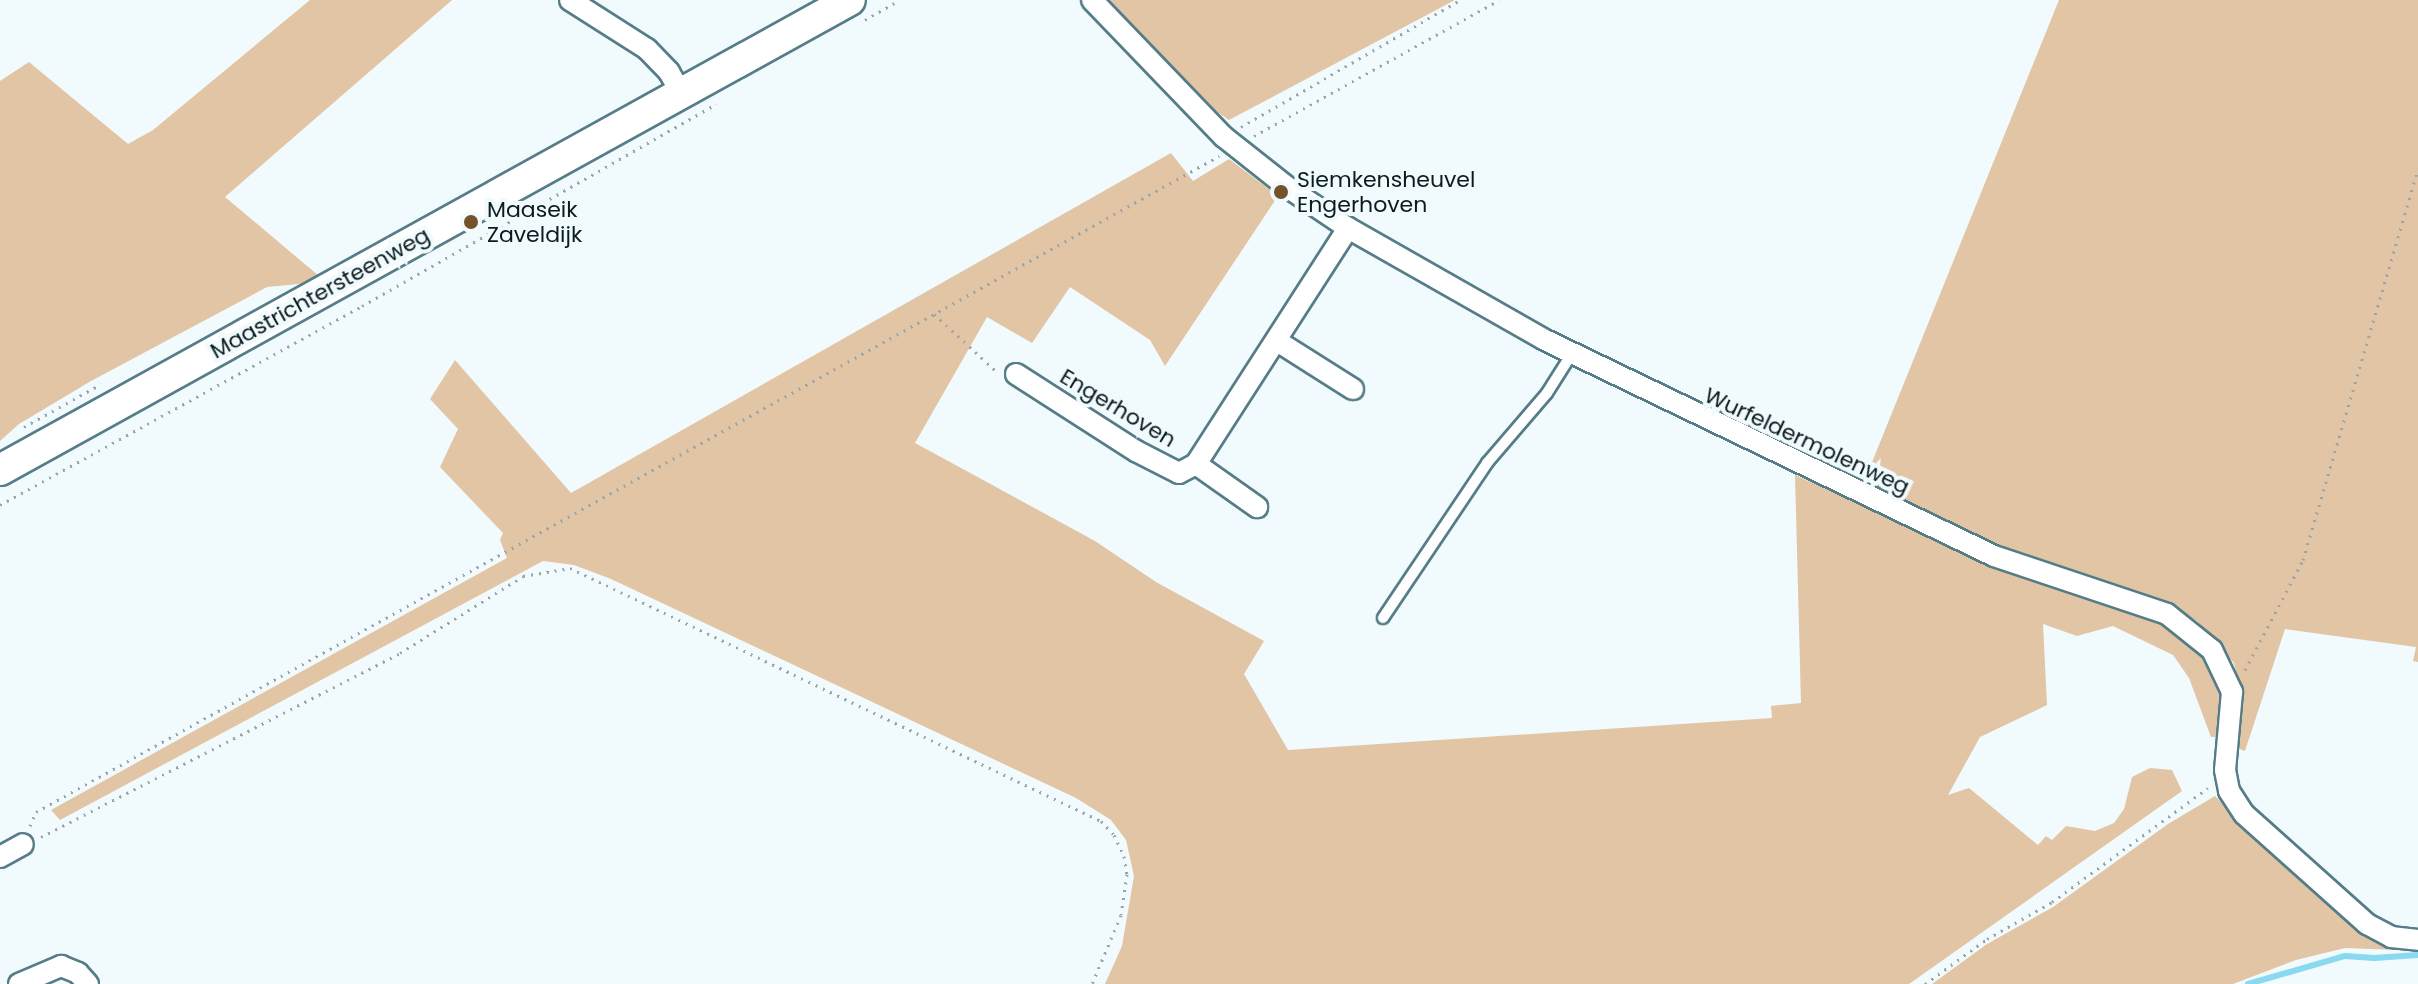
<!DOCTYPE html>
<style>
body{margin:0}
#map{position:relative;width:2418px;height:984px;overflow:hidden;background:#f1fafc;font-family:Poppins,sans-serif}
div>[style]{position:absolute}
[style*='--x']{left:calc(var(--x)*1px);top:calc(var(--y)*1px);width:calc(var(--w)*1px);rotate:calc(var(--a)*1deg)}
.green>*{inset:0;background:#e1c5a5}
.stream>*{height:6px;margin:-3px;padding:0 3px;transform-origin:3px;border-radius:3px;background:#89d9f0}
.path>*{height:3px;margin-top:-1.5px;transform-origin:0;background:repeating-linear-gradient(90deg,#99a5a8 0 2px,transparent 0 8px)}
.roads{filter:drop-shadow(2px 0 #557d88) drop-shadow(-2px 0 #557d88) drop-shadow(0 2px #557d88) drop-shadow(0 -2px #557d88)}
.lane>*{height:10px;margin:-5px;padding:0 5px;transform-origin:5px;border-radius:5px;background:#fff}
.street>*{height:20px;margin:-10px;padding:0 10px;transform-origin:10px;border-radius:10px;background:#fff}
.secondary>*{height:30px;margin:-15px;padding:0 15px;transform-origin:15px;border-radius:15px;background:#fff}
.dots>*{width:22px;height:22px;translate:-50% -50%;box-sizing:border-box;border:4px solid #f1fafc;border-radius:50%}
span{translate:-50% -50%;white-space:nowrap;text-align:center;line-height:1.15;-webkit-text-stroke:8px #f1fafc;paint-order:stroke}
.poi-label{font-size:22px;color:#0b1c20}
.left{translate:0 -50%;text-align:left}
.street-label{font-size:22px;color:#0b1c20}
</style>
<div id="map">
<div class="green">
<div style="clip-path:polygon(310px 0,452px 0,225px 197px,319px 276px,299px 284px,267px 287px,91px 381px,19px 424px,0 441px,0 81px,29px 62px,128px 144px,153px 130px)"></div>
<div style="clip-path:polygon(1105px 0,1455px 0,1229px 120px,1188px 92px)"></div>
<div style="clip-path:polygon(2059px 0,2418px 0,2418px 662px,2413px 661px,2416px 647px,2285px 629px,2245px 751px,2234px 747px,2241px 693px,2234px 663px,2197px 621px,2154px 601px,1991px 542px,1864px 482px)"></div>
<div style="clip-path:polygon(1171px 153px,1193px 181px,1229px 159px,1278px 196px,1165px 366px,1150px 340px,1070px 287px,1032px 343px,987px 317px,915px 443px,1095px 541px,1156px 582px,1264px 641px,1244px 674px,1288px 750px,1772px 718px,1771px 706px,1801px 703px,1795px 475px,2009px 571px,2169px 627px,2207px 658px,2221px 689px,2221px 737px,2211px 737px,2189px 678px,2173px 655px,2113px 626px,2077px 636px,2043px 624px,2047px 705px,1980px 737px,1948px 795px,1969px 788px,2038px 845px,2046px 836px,2052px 840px,2066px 826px,2095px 831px,2114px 823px,2124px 809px,2132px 777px,2150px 768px,2172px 770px,2182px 791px,1909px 984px,1105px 984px,1122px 946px,1134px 876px,1126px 840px,1111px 820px,1076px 798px,611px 579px,574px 565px,543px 561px,60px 820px,51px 810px,507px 558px,500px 540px,503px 533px,440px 467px,458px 429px,430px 399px,455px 360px,571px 493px)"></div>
<div style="clip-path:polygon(2215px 796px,2249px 830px,2397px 946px,2396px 950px,2345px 948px,2296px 960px,2233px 984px,1932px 984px,1987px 944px,2053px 907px,2168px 824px)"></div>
</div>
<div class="stream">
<div style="--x:2248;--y:984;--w:101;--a:-16.1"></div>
<div style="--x:2345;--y:956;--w:29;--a:4"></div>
<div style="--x:2374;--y:958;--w:44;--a:-3.9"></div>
</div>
<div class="path">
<div style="--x:865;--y:20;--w:39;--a:-30"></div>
<div style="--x:1241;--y:127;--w:253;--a:-30.1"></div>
<div style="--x:1254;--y:136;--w:280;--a:-29"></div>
<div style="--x:934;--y:314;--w:84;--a:42.6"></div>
<div style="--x:24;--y:427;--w:88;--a:-29.2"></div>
<div style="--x:0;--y:505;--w:413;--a:-28.8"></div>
<div style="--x:362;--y:306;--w:408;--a:-29.7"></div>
<div style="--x:2245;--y:670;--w:124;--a:-62.2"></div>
<div style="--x:2303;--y:560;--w:408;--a:-73.6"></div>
<div style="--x:30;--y:826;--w:15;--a:-67"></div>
<div style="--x:36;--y:812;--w:1353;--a:-29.01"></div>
<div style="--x:41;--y:837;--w:403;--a:-27.1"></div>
<div style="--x:400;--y:653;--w:145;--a:-32"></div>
<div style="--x:523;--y:576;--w:48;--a:-9.7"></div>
<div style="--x:570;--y:568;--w:588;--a:25.48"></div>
<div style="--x:1101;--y:821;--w:19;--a:47"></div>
<div style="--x:1114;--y:835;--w:23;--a:65"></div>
<div style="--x:1124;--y:856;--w:18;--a:81"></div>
<div style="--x:1127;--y:874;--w:41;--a:98.3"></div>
<div style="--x:1121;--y:915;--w:75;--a:112.8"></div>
<div style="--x:1925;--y:984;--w:77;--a:-36"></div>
<div style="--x:1987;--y:939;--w:75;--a:-29.6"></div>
<div style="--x:2052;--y:902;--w:193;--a:-36.2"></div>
</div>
<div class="roads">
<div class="lane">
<div style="--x:1383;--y:618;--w:187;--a:-56.1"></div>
<div style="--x:1487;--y:463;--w:92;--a:-49.4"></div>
<div style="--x:1547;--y:393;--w:45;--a:-57.7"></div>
</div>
<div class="street">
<div style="--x:570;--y:0;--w:91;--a:32.5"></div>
<div style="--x:647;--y:49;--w:32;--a:46"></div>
<div style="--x:669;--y:72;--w:24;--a:60"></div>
<div style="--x:1092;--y:0;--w:190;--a:46.1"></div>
<div style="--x:1224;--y:137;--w:80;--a:38.4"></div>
<div style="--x:1287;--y:187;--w:73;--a:33.9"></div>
<div style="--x:1348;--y:228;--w:224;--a:29.6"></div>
<div style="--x:1543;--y:339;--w:500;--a:25.69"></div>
<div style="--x:1994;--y:556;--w:182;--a:18.5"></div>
<div style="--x:2167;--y:614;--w:58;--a:38.7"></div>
<div style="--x:2212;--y:650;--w:47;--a:64.5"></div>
<div style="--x:2232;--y:692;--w:78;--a:95.1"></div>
<div style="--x:2225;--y:770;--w:21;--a:79"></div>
<div style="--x:2229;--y:791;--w:27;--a:57"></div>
<div style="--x:2244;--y:814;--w:165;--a:41.8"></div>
<div style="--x:2367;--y:924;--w:27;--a:28"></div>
<div style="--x:2391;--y:937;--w:27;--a:6"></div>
<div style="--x:1277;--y:341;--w:90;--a:32.3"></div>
<div style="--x:1016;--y:374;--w:143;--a:32.7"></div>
<div style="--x:1136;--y:451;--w:48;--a:27.1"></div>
<div style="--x:1179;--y:473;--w:19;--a:-28"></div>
<div style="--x:1196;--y:464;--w:281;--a:-57.2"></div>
<div style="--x:1196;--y:464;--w:75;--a:35.2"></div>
<div style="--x:0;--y:857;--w:26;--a:-29"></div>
<div style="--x:19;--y:984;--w:46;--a:-23.2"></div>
<div style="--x:61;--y:966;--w:18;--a:22"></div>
<div style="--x:78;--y:973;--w:15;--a:48"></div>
</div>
<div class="secondary">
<div style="--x:0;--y:470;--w:971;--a:-28.94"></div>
</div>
</div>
<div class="dots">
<div style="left:1281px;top:192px;background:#74532a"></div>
<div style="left:471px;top:222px;background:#74532a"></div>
</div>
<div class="poi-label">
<span class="left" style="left:1297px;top:192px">Siemkensheuvel<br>Engerhoven</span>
<span class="left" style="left:487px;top:222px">Maaseik<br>Zaveldijk</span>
</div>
<div class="street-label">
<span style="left:320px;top:293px;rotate:-29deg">Maastrichtersteenweg</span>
<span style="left:1118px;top:408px;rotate:31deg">Engerhoven</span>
<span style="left:1807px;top:441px;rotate:25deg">Wurfeldermolenweg</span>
</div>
</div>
